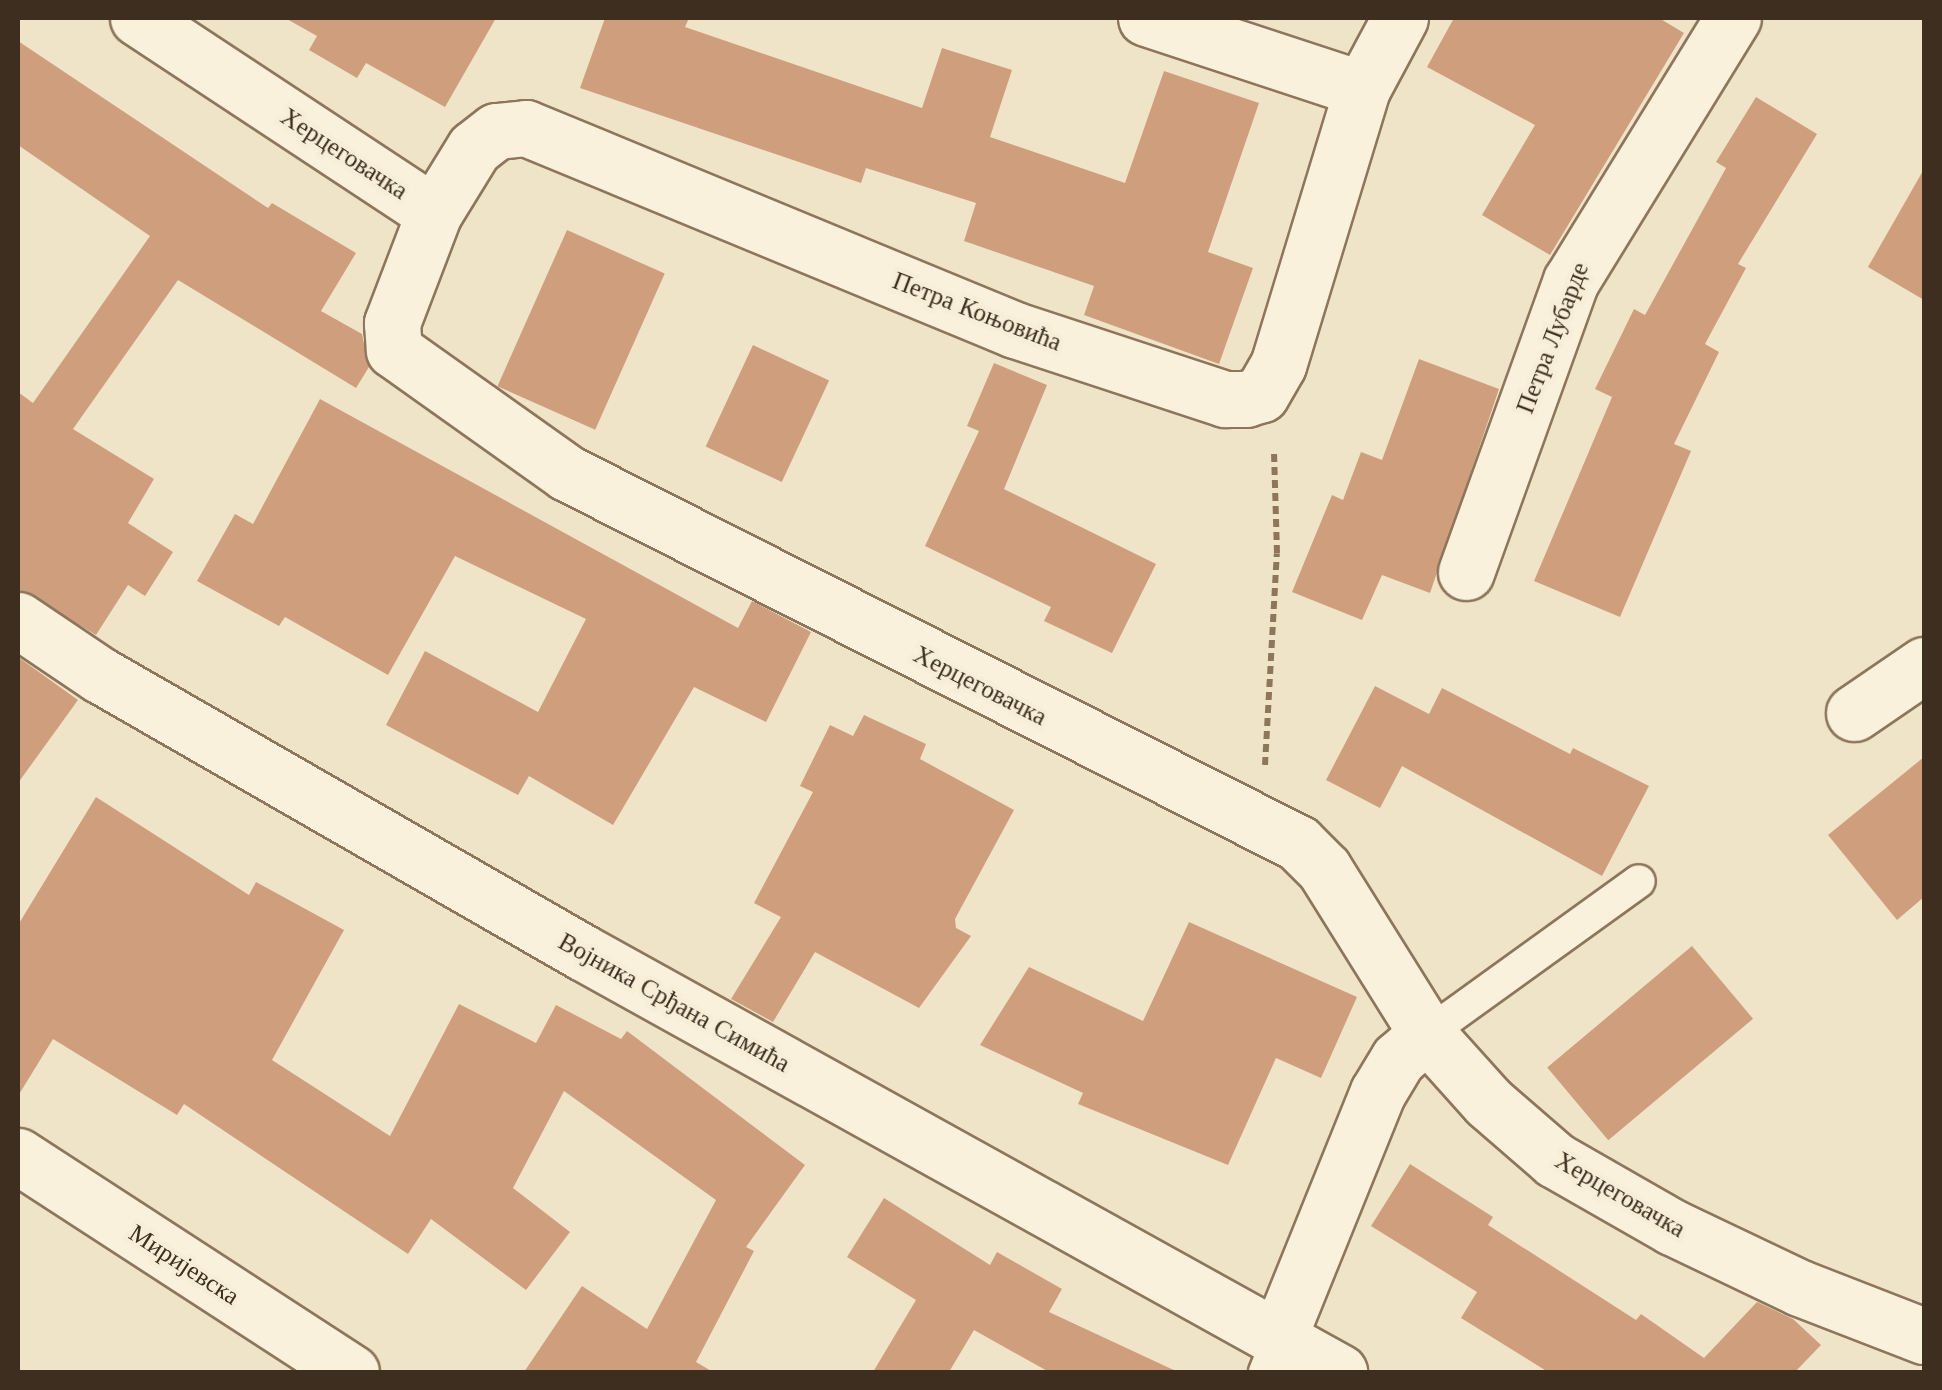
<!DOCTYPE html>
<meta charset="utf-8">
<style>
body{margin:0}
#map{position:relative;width:1942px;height:1390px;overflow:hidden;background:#f0e4c8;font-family:"Libre Baskerville",serif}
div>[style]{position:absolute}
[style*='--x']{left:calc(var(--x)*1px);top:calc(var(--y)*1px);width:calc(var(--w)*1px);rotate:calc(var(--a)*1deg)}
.building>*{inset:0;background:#cf9f7d;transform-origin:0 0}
.path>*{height:6px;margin-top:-3px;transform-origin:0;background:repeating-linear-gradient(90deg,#8d765c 0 8px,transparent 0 13px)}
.roads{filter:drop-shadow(2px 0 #8d765c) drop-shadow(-2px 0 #8d765c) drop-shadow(0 2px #8d765c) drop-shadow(0 -2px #8d765c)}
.lane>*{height:32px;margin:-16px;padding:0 16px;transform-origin:16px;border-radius:16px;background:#faf1dc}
.street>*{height:55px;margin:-27.5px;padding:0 27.5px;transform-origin:27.5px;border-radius:27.5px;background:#faf1dc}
span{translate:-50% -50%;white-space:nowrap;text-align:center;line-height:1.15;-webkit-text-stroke:9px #f7eed8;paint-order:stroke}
.street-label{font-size:25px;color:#3d2e20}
.frame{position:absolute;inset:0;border:20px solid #3d2e20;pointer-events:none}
</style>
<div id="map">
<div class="building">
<div style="clip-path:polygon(285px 18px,496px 18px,445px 107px,366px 63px,357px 78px,309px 50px,317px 36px)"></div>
<div style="clip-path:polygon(605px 18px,689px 18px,685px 27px,922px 108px,942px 48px,1012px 70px,990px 137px,1125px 183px,1164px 71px,1259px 103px,1208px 252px,1253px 268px,1219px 364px,1084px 315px,1094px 286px,964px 241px,976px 203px,866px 168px,861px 183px,580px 88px)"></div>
<div style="clip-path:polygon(1454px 18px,1659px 18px,1684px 33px,1550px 255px,1482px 215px,1535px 125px,1427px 67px)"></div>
<div style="clip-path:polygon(18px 41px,268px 208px,272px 203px,356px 253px,321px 311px,362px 334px,369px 367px,356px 388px,178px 280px,73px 429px,154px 479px,128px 523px,173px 552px,145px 596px,128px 585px,96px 635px,18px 589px,18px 392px,33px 403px,150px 236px,18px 145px)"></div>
<div style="clip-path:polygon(1756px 97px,1817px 134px,1738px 264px,1746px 268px,1705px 344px,1719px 352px,1674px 444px,1691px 451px,1620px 617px,1534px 581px,1612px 397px,1595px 389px,1634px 309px,1645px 315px,1726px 168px,1716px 162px)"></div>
<div style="clip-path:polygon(1924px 169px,1924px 300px,1868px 267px)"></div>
<div style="left:567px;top:230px;width:107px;height:171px;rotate:24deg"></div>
<div style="left:753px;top:345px;width:84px;height:112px;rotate:25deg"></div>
<div style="clip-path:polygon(1419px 359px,1499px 389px,1430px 593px,1382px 575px,1362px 620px,1292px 592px,1332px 495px,1343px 500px,1361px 452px,1382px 460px)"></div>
<div style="clip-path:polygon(994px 363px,1047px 385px,1004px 489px,1156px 564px,1112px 653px,1044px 621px,1051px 607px,925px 546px,979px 431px,967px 426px)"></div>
<div style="clip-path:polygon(320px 399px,738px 628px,752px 601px,811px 632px,766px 722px,694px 687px,613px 825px,529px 776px,518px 795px,386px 725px,425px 651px,538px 712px,586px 619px,455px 556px,388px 675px,285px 617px,279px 626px,197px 581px,235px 514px,253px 524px)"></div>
<div style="clip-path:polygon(18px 657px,78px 700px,18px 783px)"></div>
<div style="clip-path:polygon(1375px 686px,1429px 714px,1442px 688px,1570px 754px,1573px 748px,1649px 786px,1602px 876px,1402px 766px,1380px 808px,1326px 780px)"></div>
<div style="clip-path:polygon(864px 715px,926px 744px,920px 759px,1014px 810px,955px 919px,956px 928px,971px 936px,919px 1008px,815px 952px,773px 1022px,731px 999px,781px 917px,754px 903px,813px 792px,800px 786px,830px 725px,853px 736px)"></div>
<div style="clip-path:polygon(1924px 757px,1924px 897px,1897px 920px,1828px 835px)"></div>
<div style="clip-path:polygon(96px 797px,249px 895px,256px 882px,344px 930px,272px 1060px,390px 1136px,459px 1004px,536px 1043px,556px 1005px,621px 1039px,627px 1031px,805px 1165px,746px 1247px,754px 1251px,696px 1362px,713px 1372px,524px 1372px,582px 1286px,647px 1329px,716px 1200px,564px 1091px,513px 1188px,570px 1232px,526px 1290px,431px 1219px,408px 1254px,184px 1104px,177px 1115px,53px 1039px,18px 1096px,18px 925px)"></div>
<div style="clip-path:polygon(1189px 922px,1357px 997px,1321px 1078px,1276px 1058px,1228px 1165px,1078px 1104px,1083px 1093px,980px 1045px,1029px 967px,1143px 1021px)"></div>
<div style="left:1692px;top:946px;width:95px;height:189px;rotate:50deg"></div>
<div style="clip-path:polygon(1410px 1164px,1493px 1217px,1488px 1225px,1636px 1320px,1641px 1314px,1704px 1358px,1757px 1302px,1793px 1319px,1821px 1345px,1795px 1372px,1548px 1372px,1461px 1318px,1477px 1292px,1371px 1226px)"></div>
<div style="clip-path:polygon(884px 1198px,990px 1265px,997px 1252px,1062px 1289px,1049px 1312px,1178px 1372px,1049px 1372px,974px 1330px,949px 1372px,873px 1372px,916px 1300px,847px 1257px)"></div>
</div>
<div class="path">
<div style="--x:1265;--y:765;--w:212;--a:-86.8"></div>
<div style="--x:1277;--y:553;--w:104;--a:-91.7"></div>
</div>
<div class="roads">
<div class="lane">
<div style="--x:1427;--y:1034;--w:261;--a:-35.8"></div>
<div style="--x:1265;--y:1372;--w:35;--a:-68"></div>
</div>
<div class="street">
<div style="--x:138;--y:18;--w:354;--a:33.4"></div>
<div style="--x:1146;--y:18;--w:227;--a:18.2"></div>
<div style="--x:1400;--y:18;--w:81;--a:118.2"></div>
<div style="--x:1362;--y:89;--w:288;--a:106.9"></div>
<div style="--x:1278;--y:365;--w:34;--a:120"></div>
<div style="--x:1261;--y:394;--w:16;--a:162"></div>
<div style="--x:1246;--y:399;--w:21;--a:180"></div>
<div style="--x:1225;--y:399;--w:221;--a:-161.8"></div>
<div style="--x:1015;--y:330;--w:529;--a:-157.56"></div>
<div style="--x:526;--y:128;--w:30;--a:174"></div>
<div style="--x:496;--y:131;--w:28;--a:142"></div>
<div style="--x:474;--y:148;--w:76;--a:121.6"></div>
<div style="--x:434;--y:213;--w:118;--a:110.9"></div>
<div style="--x:392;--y:323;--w:27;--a:86"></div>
<div style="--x:394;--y:350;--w:212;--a:35.4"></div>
<div style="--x:567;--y:473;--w:819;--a:26.85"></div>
<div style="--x:1298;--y:843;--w:37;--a:45"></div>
<div style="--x:1324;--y:869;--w:195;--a:58"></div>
<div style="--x:1427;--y:1034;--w:91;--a:48.1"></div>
<div style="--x:1488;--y:1102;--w:89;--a:40.9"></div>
<div style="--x:1555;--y:1160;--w:135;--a:29.8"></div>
<div style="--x:1672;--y:1227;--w:142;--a:25.5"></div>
<div style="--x:1800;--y:1288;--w:133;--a:21.2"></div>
<div style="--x:1466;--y:572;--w:309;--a:-70.2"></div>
<div style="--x:1571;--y:281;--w:309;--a:-58.4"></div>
<div style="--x:18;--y:620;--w:99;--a:33.9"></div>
<div style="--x:100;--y:675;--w:556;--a:29.89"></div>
<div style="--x:582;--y:952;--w:866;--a:29.02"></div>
<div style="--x:1854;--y:713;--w:85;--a:-34.4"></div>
<div style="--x:18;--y:1156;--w:397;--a:33"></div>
<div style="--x:1278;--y:1339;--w:266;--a:-68"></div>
<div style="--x:1378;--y:1092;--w:39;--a:-59"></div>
<div style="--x:1398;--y:1059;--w:38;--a:-41"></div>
</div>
</div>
<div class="street-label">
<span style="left:344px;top:154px;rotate:33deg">Херцеговачка</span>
<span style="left:977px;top:312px;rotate:21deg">Петра Коњовића</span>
<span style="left:1553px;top:338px;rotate:-69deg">Петра Лубарде</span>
<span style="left:980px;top:686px;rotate:27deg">Херцеговачка</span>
<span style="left:674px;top:1003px;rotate:29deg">Војника Срђана Симића</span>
<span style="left:1620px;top:1195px;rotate:30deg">Херцеговачка</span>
<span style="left:184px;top:1265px;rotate:33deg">Миријевска</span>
</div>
<div class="frame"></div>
</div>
